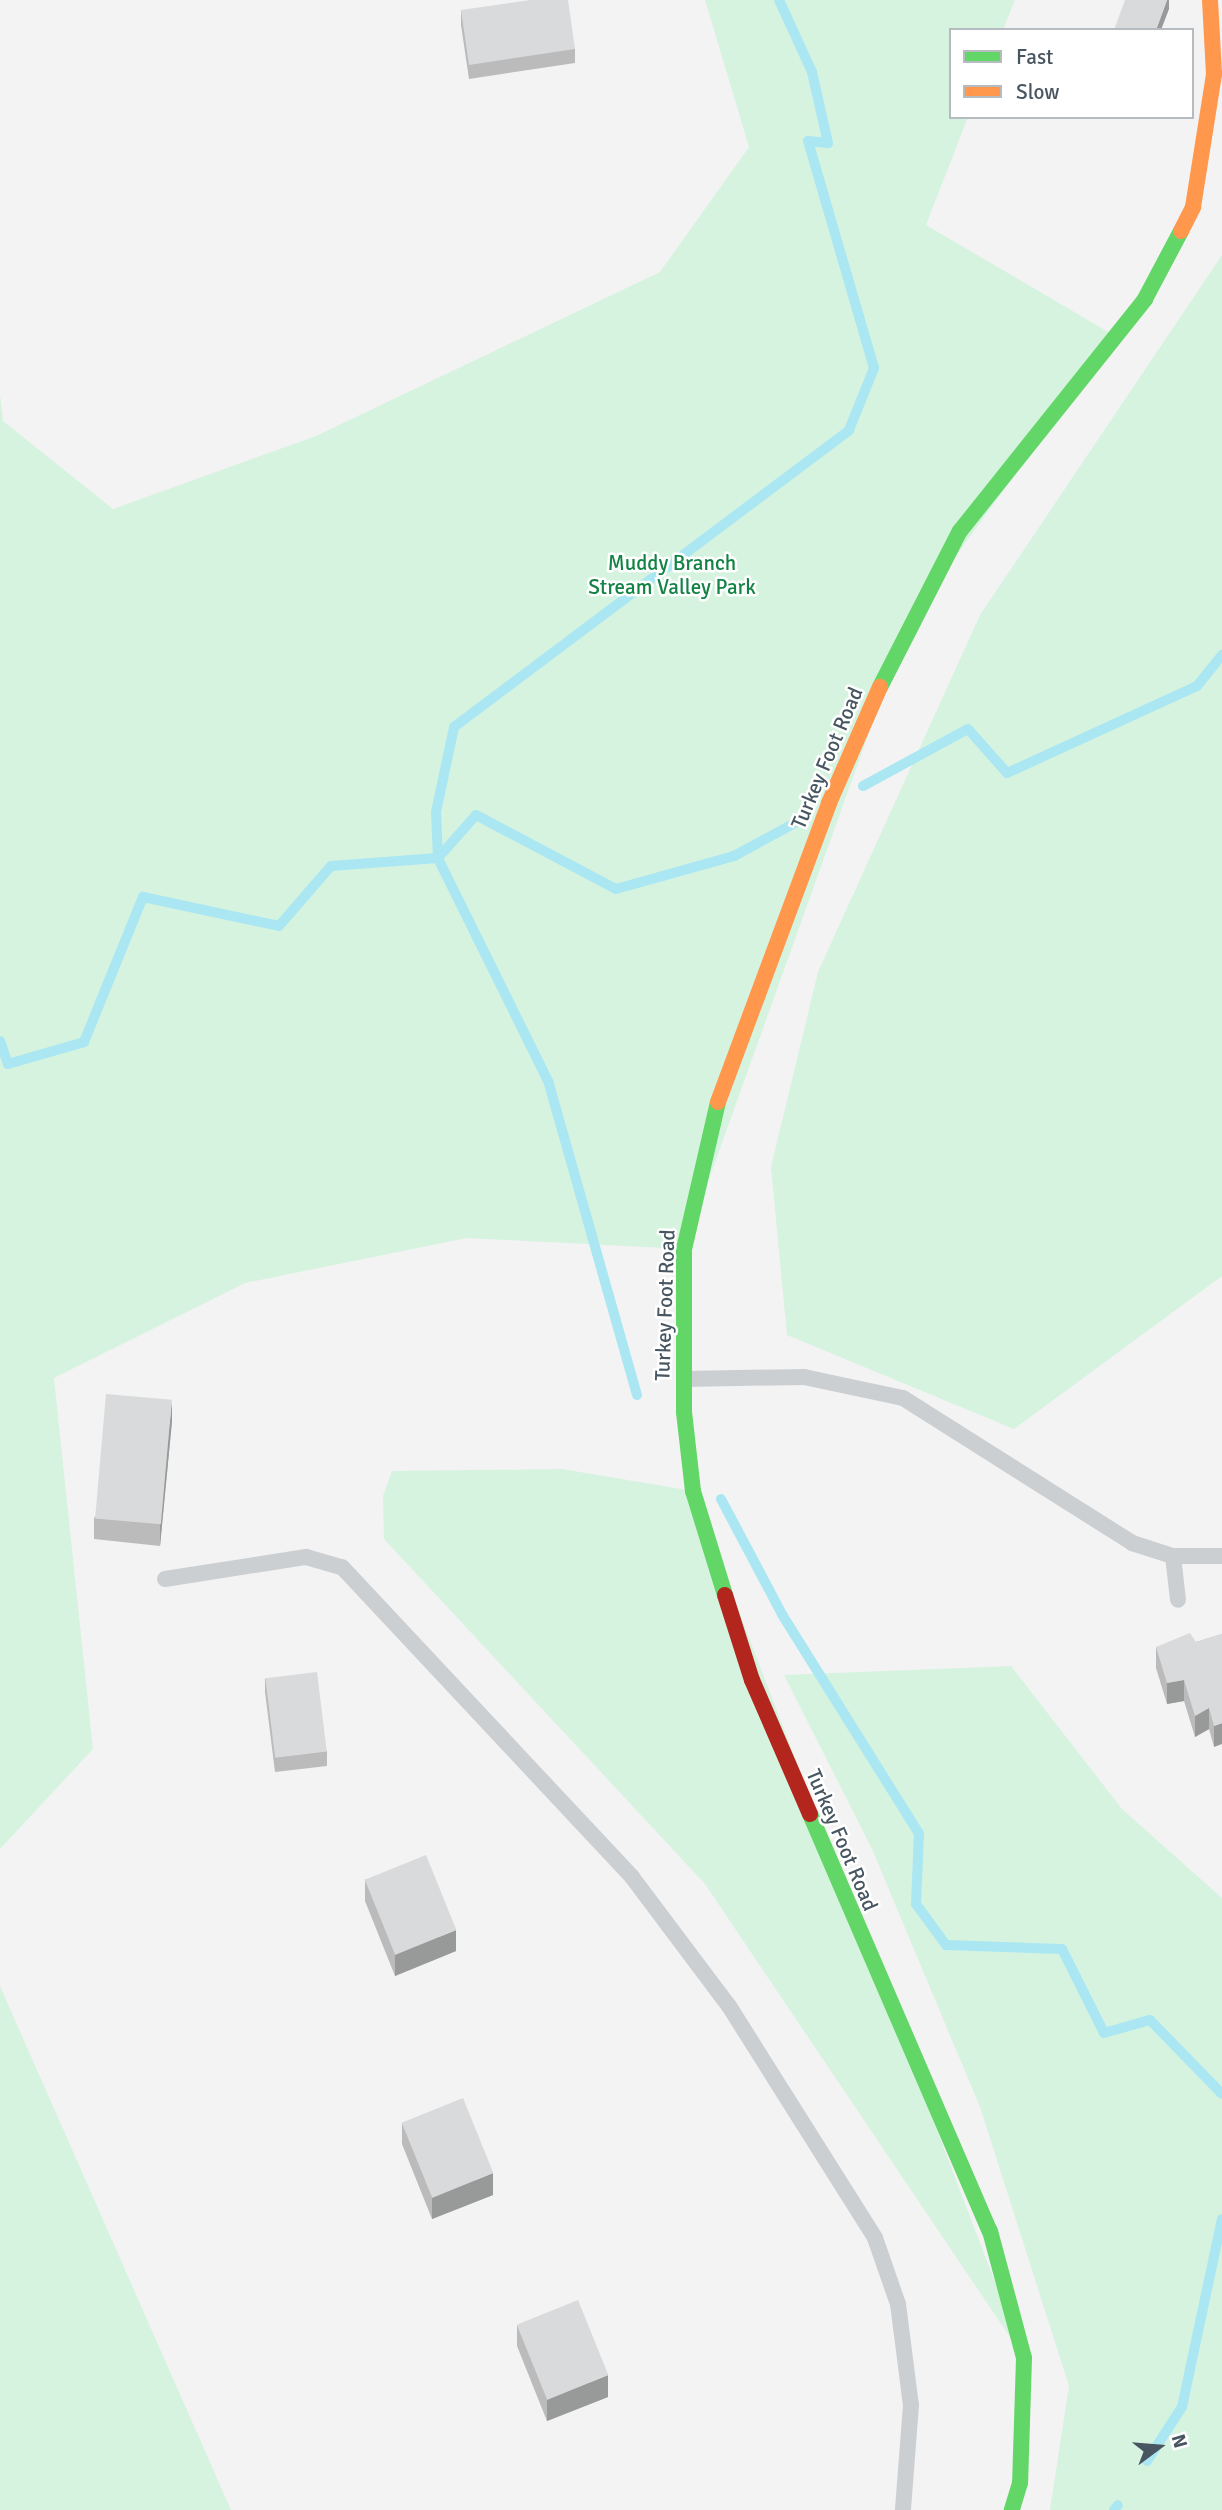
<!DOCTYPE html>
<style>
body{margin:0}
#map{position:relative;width:1222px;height:2510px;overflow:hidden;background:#f3f3f3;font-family:Signika,sans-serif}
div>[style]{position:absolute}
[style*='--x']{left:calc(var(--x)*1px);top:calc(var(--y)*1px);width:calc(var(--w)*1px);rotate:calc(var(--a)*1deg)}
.green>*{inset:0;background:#d6f3e0}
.stream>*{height:10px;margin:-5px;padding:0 5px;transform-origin:5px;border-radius:5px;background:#aae7f2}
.lane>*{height:16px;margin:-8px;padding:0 8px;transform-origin:8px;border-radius:8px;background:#cccfd2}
.fast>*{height:16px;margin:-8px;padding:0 8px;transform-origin:8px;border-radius:8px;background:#63d668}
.slow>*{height:16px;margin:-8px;padding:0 8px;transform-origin:8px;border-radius:8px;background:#ff974d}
.jam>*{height:16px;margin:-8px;padding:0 8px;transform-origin:8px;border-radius:8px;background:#b3261e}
.wall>*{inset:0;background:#bbbbbc}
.shaded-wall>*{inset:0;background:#989999}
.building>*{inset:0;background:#d9dadb;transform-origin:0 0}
span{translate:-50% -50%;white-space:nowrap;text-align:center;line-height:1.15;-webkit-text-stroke:5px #fff;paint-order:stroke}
.park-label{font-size:21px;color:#128344}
.street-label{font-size:21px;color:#485661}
.legend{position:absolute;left:949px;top:28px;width:245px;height:91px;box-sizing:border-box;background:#fff;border:2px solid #b6bbc0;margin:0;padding:9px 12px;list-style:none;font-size:21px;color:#485661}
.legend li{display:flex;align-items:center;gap:14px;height:35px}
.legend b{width:35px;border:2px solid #b6bbc0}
.north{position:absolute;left:1124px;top:2412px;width:70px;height:70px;-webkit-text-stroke:5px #fff;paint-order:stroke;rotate:74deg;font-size:19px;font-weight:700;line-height:28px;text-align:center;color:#485661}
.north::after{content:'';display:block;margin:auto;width:24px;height:32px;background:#485661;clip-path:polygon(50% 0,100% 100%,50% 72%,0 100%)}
</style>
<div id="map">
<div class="green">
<div style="clip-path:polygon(705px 0,1015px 0,1003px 30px,951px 30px,951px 117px,968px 117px,926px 225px,1115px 336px,909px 621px,684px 1249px,467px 1238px,245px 1283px,54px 1378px,93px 1749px,0 1849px,0 394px,3px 421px,113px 509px,316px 436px,660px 272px,749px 147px)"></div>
<div style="clip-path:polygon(1222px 255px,1222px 1276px,1014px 1429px,787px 1335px,771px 1167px,818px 972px,980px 615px)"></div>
<div style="clip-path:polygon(562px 1469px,693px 1491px,1024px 2358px,705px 1884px,384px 1539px,383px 1496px,392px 1471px)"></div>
<div style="clip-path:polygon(1011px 1666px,1122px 1809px,1222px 1898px,1222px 2510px,1050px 2510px,1069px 2386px,980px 2107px,872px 1849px,784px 1675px)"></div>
<div style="clip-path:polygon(0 1986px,231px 2510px,0 2510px)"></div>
</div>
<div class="stream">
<div style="--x:863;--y:786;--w:119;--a:-28.5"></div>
<div style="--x:968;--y:729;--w:59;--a:48.4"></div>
<div style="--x:1007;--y:773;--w:209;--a:-24.6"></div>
<div style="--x:1197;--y:686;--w:40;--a:-51"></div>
<div style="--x:0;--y:1041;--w:24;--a:71"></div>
<div style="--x:8;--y:1064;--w:79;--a:-16.1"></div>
<div style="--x:84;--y:1042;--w:157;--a:-67.9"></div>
<div style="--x:143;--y:897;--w:139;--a:12"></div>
<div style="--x:279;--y:926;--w:79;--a:-49.1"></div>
<div style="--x:331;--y:866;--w:107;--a:-4.3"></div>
<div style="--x:438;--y:858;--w:57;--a:-48.5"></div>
<div style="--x:476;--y:815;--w:158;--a:27.9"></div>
<div style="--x:616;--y:889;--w:123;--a:-15.6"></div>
<div style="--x:734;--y:856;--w:69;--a:-28.4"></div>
<div style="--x:637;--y:1395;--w:324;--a:-105.8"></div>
<div style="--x:549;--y:1083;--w:251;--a:-116.3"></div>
<div style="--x:438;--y:858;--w:46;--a:-92.5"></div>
<div style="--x:436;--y:812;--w:87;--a:-78"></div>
<div style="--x:454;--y:727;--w:494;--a:-36.9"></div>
<div style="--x:849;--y:430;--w:67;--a:-68"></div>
<div style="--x:874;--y:368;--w:236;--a:-106.2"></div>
<div style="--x:808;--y:141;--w:20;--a:6"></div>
<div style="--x:828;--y:143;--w:73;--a:-102.7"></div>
<div style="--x:812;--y:72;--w:79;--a:-114.6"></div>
<div style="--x:721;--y:1499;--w:132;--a:62.1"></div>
<div style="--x:783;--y:1616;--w:257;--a:58"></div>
<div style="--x:919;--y:1834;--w:70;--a:92.5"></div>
<div style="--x:916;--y:1904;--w:51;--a:53.8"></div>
<div style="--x:946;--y:1945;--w:116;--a:2"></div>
<div style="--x:1062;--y:1949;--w:94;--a:63.4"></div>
<div style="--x:1104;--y:2033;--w:48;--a:-15.8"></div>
<div style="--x:1150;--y:2020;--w:103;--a:45.8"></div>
<div style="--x:1147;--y:2461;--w:64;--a:-57.1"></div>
<div style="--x:1182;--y:2407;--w:192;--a:-78"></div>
<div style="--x:1114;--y:2510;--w:6;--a:-51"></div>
</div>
<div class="lane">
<div style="--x:684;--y:1379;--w:120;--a:-1"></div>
<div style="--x:804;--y:1377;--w:101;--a:12"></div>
<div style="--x:903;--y:1398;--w:271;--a:32.3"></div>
<div style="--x:1132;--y:1543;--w:43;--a:17.6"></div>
<div style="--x:1173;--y:1556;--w:44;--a:83.5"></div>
<div style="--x:1173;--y:1556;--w:49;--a:0"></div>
<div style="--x:165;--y:1579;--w:143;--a:-8.9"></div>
<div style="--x:306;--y:1557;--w:37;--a:16"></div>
<div style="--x:342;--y:1567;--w:424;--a:46.9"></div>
<div style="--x:632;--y:1877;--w:161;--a:53.1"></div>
<div style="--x:729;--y:2006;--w:274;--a:57.8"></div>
<div style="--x:875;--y:2238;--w:70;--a:70.8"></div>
<div style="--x:898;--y:2304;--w:102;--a:82.7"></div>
<div style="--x:911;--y:2405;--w:105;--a:94.4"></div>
</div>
<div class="fast">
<div style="--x:880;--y:687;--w:175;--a:-62.9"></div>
<div style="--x:960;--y:531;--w:297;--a:-51.4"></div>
<div style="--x:1145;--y:299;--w:77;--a:-62.1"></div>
<div style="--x:718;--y:1102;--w:151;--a:103"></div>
<div style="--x:684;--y:1249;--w:163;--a:90"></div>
<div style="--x:684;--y:1412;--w:80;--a:83.5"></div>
<div style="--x:693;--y:1491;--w:109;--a:72.9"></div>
<div style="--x:810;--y:1814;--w:454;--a:66.7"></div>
<div style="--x:990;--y:2231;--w:131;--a:75"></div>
<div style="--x:1024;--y:2358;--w:125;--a:91.8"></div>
<div style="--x:1020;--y:2483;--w:28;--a:107"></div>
</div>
<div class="slow">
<div style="--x:1181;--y:231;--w:27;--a:-63"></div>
<div style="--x:1193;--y:207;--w:135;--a:-81"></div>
<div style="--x:1214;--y:74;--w:74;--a:-93.1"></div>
<div style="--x:718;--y:1102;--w:319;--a:-69.6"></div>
<div style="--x:829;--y:803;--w:127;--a:-66.3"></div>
</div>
<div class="jam">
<div style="--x:725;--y:1595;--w:89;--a:72.4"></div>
<div style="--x:752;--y:1680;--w:146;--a:66.6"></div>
</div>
<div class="wall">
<div style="clip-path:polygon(461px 10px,575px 49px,575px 63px,469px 79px,461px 25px)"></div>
<div style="clip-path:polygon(172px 1421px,160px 1546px,94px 1539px,94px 1518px)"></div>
<div style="clip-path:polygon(1222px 1634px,1214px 1747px,1209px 1729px,1195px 1737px,1184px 1701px,1167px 1704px,1156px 1668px,1156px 1647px,1196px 1642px)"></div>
<div style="clip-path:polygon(265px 1678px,327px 1751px,327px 1766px,275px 1772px,265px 1692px)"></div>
<div style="clip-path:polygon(365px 1879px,456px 1951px,395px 1976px,365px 1901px)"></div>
<div style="clip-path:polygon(402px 2123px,493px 2195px,432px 2219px,402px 2144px)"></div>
<div style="clip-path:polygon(517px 2325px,608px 2397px,547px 2421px,517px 2346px)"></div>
</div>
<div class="shaded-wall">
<div style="clip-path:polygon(1167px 0,1169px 0,1169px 9px,1161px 30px,1156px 30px)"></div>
<div style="clip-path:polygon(172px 1400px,172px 1421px,160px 1546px,160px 1524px)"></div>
<div style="clip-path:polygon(1184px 1680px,1184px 1701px,1167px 1704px,1167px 1683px)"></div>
<div style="clip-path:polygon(1209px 1708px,1209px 1729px,1195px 1737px,1195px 1716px)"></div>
<div style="clip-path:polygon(1222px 1723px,1222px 1744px,1214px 1747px,1214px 1726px)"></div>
<div style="clip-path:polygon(456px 1930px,456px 1951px,395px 1976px,395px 1955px)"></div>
<div style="clip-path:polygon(493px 2173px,493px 2195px,432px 2219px,432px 2198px)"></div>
<div style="clip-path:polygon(608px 2375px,608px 2397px,547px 2421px,547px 2400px)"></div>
</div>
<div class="building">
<div style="clip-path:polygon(530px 0,568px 0,575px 49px,469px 65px,461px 10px)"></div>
<div style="clip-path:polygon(1125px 0,1167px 0,1156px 30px,1114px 30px)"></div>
<div style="left:106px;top:1394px;width:66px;height:125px;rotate:5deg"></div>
<div style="clip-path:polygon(1190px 1633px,1196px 1642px,1222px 1634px,1222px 1723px,1214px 1726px,1209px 1708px,1195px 1716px,1184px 1680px,1167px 1683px,1156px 1647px)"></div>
<div style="left:317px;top:1672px;width:80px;height:52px;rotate:83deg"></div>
<div style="left:426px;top:1855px;width:81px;height:66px;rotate:68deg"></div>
<div style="left:463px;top:2098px;width:81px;height:66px;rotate:68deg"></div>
<div style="left:578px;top:2300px;width:81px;height:66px;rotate:68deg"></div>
</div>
<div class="park-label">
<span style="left:672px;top:575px">Muddy Branch<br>Stream Valley Park</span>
</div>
<div class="street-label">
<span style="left:827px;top:758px;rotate:-67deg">Turkey Foot Road</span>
<span style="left:665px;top:1305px;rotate:-88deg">Turkey Foot Road</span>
<span style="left:842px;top:1840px;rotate:67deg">Turkey Foot Road</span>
</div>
<ul class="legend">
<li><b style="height:9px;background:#63d668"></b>Fast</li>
<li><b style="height:9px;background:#ff974d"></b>Slow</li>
</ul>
<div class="north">N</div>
</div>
